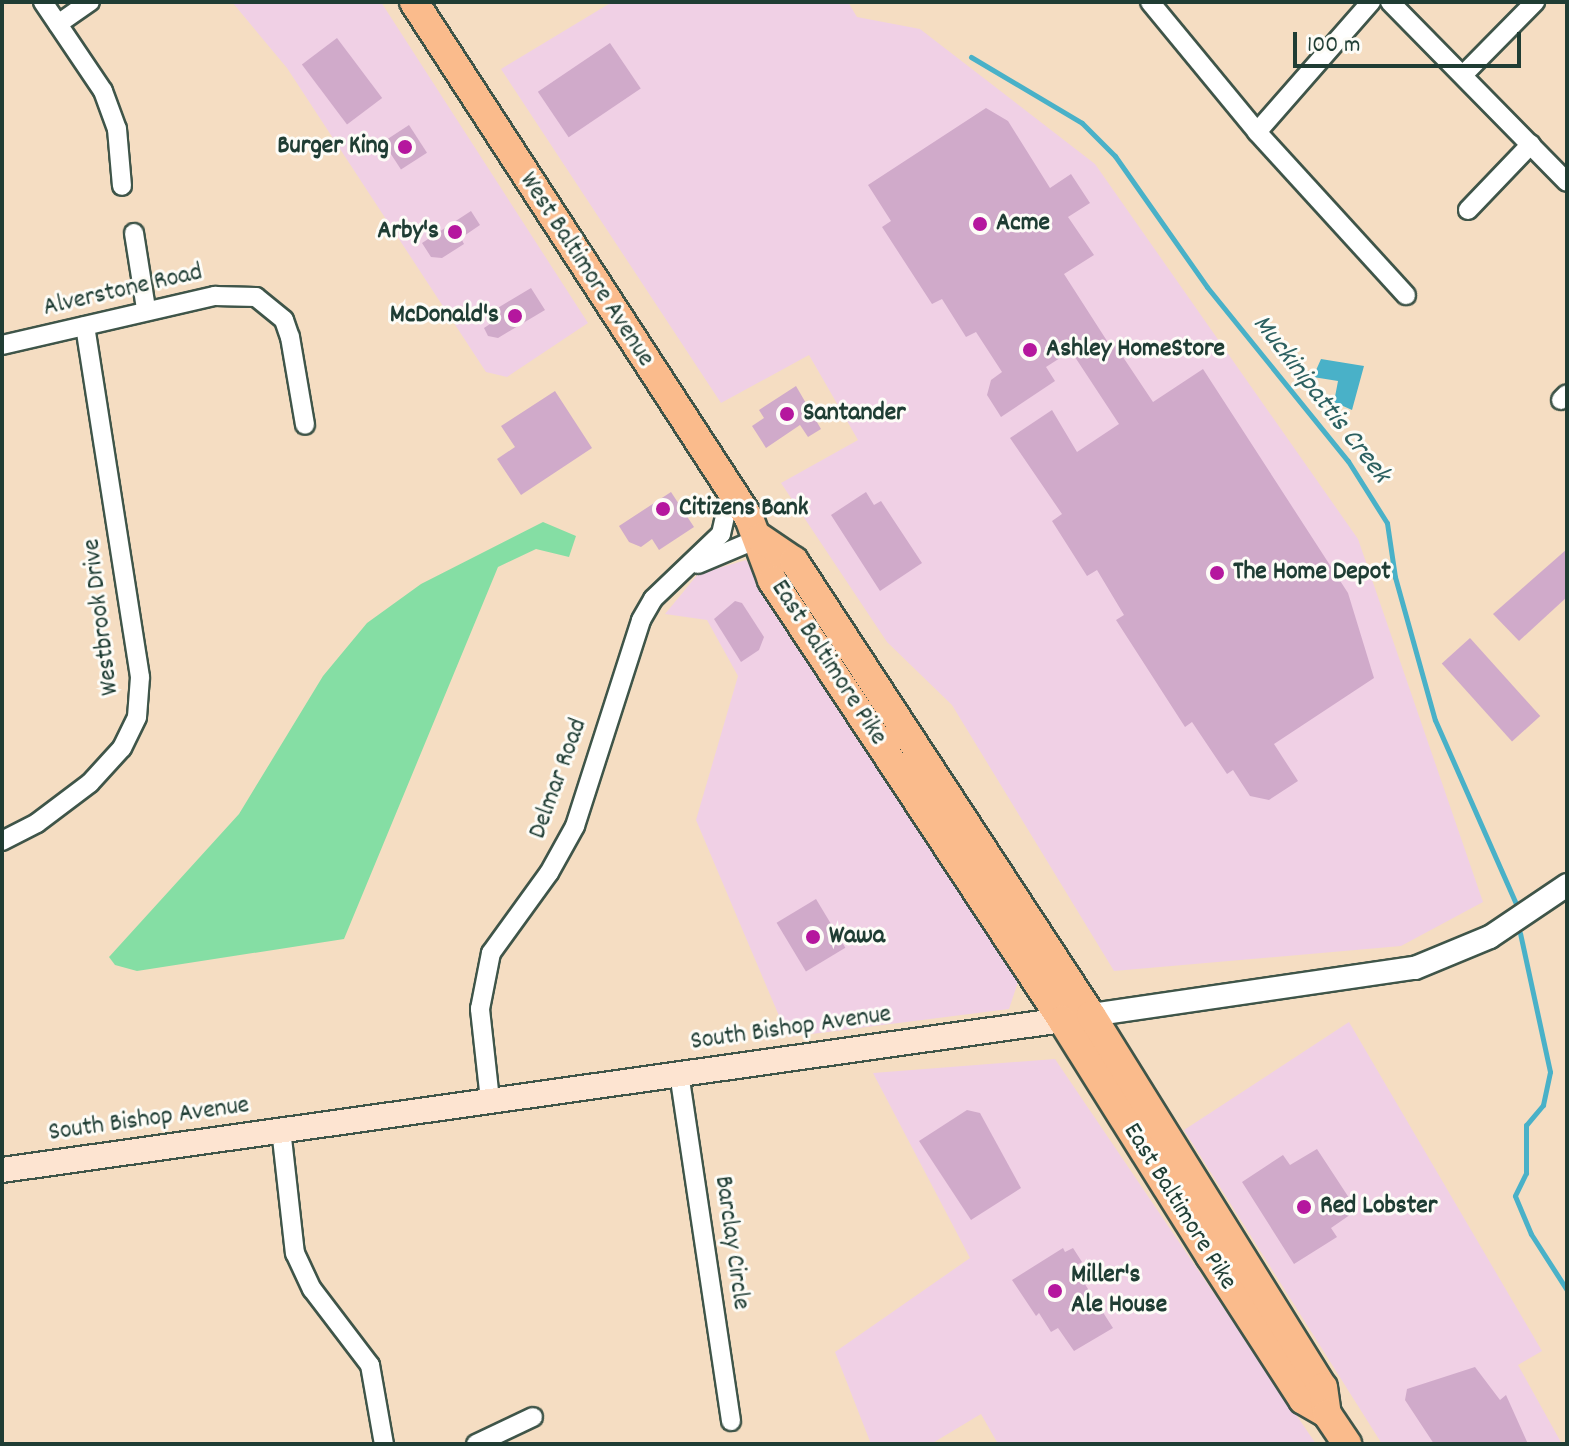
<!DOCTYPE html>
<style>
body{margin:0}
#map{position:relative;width:1569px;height:1446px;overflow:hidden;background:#f5ddc2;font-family:Dekko,sans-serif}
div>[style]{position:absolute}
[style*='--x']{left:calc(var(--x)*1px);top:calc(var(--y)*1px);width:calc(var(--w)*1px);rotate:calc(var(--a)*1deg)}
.built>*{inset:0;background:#f0d0e5}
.green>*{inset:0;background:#85dea4}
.water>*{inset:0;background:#49b1c8}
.stream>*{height:5px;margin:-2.5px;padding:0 2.5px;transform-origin:2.5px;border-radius:2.5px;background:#49b1c8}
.building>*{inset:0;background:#d0aaca;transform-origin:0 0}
.roads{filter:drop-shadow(2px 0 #3f5549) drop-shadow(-2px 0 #3f5549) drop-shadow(0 2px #3f5549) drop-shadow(0 -2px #3f5549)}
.minor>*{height:18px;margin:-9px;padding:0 9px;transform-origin:9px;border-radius:9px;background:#fff}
.tertiary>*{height:22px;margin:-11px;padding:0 11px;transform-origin:11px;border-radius:11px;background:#fff}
.secondary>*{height:24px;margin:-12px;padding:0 12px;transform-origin:12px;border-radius:12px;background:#fde4d1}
.primary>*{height:28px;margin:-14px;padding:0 14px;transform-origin:14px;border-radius:14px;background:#fabb8c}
.dots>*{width:22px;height:22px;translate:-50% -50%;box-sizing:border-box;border:4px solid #fdfcf7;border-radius:50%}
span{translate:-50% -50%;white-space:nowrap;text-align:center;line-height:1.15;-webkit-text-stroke:6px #fdfcf7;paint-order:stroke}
.poi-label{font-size:26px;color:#1f3d34;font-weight:700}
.right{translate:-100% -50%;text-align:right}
.left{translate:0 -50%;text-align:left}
.street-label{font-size:26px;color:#1f3d34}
.water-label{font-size:28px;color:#2c6060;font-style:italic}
.frame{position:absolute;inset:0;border:4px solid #1f3d34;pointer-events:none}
.scale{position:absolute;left:1293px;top:32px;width:228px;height:36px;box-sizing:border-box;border:4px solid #1f3d34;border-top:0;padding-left:10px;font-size:24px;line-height:28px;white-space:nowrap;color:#1f3d34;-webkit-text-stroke:6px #fdfcf7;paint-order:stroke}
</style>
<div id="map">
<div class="built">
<div style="clip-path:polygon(232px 2px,381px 2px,588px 323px,507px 377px,486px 372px,287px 68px)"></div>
<div style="clip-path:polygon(612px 2px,848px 2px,857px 17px,920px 29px,1095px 164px,1358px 539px,1483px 902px,1401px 946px,1114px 971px,952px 705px,887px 642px,781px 483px,858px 440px,809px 355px,721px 403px,501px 69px)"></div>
<div style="clip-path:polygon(746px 560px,1018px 982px,1009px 1009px,788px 1037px,696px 820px,738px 676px,707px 620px,665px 614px,698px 574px)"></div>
<div style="clip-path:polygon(1349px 1022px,1542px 1351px,1518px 1365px,1562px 1444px,1382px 1444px,1184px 1130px)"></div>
<div style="clip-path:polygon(1055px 1059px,1316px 1444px,998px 1444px,981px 1414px,931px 1444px,871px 1444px,835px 1352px,970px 1258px,873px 1073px)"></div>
</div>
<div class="green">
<div style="clip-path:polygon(543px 522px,576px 536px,569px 557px,536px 549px,498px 567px,344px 939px,137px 971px,115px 965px,109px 957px,239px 814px,323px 676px,367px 623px,421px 584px)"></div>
</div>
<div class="water">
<div style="clip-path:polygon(1321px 359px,1364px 366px,1352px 410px,1334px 402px,1338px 381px,1313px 377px)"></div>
</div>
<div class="stream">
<div style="--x:971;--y:57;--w:129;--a:30.7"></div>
<div style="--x:1082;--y:123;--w:47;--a:45"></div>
<div style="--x:1115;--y:156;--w:160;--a:54.9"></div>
<div style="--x:1207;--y:287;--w:224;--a:51"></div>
<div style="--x:1348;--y:461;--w:73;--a:57.8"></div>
<div style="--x:1387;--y:523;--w:55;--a:81.6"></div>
<div style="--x:1395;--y:577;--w:148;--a:74.4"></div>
<div style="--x:1435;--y:720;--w:201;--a:66.2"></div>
<div style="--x:1520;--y:933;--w:142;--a:77.8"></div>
<div style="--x:1550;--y:1072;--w:34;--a:102"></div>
<div style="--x:1543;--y:1105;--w:26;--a:130"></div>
<div style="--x:1526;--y:1125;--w:48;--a:90"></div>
<div style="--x:1526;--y:1173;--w:25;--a:116"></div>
<div style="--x:1515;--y:1196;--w:41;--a:67.2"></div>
<div style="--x:1531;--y:1234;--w:67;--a:57.3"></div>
</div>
<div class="building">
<div style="left:337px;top:38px;width:75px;height:44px;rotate:53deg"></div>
<div style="left:610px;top:43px;width:55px;height:87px;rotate:56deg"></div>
<div style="clip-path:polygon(986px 108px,1008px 121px,1050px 188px,1071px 174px,1090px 203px,1068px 217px,1094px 255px,1064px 274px,1109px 344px,1113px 342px,1153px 402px,1203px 369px,1348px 593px,1374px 678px,1274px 744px,1298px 781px,1269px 800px,1250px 796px,1233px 770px,1227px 774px,1192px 722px,1185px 727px,1116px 620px,1124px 615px,1097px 570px,1087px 576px,1052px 521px,1062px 514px,1010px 438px,1052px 410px,1077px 452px,1119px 424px,1071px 351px,1046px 367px,1055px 381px,1001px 417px,987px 395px,991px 380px,1002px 372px,976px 332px,966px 337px,942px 299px,932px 304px,882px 227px,891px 221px,868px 185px)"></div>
<div style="left:409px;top:125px;width:33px;height:31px;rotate:57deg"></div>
<div style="clip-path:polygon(471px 211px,480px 225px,461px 238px,464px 244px,442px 258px,431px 257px,422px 243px)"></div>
<div style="clip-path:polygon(531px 288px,545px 310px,498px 338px,488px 336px,484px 328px,496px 320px,491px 312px)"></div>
<div style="clip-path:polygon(796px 386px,821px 429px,808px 437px,800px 425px,766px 448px,752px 426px,764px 418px,759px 410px)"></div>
<div style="clip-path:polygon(555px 391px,592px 448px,521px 495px,497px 459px,515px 447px,501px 426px)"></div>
<div style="clip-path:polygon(671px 492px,694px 527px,659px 550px,652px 539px,641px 547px,629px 542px,619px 526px)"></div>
<div style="clip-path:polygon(866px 492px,874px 505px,881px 501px,922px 563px,880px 591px,831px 515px)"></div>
<div style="clip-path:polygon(1567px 549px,1567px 597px,1519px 641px,1493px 614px)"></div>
<div style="clip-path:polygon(735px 601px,742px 603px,764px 637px,759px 650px,741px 662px,714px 619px)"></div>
<div style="left:1470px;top:638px;width:105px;height:38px;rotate:48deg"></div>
<div style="left:816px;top:899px;width:57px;height:46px;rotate:59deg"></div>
<div style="clip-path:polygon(967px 1110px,980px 1113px,1021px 1188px,971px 1220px,919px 1141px)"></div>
<div style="clip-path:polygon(1317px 1149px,1357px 1210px,1331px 1228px,1337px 1237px,1294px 1264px,1242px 1182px,1283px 1155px,1290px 1165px)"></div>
<div style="clip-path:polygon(1063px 1248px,1065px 1252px,1073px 1248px,1082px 1262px,1074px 1267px,1113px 1328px,1074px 1351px,1058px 1328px,1051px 1332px,1039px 1313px,1036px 1316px,1012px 1280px)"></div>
<div style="clip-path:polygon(1475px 1367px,1500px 1400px,1506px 1395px,1528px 1444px,1434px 1444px,1405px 1400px,1407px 1389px)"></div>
</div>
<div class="roads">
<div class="minor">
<div style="--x:43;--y:2;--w:107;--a:56"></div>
<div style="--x:103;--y:91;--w:40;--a:69.8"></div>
<div style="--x:117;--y:129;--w:57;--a:85"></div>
<div style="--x:1150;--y:2;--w:168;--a:50.5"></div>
<div style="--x:1257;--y:132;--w:221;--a:47.6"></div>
<div style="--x:1390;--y:2;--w:252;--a:45.5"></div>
<div style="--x:58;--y:24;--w:39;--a:-35"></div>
<div style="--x:1465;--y:73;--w:100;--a:-45.4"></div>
<div style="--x:1257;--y:132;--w:173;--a:-48.8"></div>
<div style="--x:1468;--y:210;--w:91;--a:-46.3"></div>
<div style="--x:134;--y:233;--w:77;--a:81"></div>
<div style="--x:2;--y:345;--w:219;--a:-13"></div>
<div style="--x:215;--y:296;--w:41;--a:1.4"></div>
<div style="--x:256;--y:297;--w:36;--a:39"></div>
<div style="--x:284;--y:320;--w:18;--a:71"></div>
<div style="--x:290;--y:337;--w:89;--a:80.3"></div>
<div style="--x:1561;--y:400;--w:8;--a:-45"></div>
<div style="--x:698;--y:564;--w:67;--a:-22.8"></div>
<div style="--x:2;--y:841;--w:39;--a:-27"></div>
<div style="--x:37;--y:823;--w:66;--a:-37"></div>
<div style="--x:90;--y:783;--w:47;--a:-47.6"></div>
<div style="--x:122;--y:748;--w:34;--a:-64"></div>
<div style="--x:137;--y:717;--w:40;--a:-85.7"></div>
<div style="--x:140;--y:677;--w:355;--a:-98.9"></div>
<div style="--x:679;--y:1073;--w:352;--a:81.5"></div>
<div style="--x:490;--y:1100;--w:92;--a:-96.3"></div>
<div style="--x:480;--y:1009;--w:57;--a:-78.9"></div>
<div style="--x:491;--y:953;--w:99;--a:-54.1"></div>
<div style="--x:549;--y:873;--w:54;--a:-61"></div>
<div style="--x:575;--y:826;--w:216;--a:-72.2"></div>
<div style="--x:641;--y:620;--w:24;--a:-60"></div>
<div style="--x:653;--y:599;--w:94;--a:-43.7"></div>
<div style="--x:721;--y:534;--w:45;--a:-77.2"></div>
<div style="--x:281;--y:1129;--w:125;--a:83.6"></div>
<div style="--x:295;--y:1253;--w:40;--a:65"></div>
<div style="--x:312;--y:1289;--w:96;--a:52.7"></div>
<div style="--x:370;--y:1365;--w:80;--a:80"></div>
<div style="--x:476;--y:1444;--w:63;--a:-25.3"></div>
</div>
<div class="tertiary">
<div style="--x:1091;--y:1015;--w:327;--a:-8.3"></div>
<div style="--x:1415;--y:968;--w:81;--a:-22.5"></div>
<div style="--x:1490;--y:937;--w:93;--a:-34"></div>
</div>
<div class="secondary">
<div style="--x:2;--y:1170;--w:1086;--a:-8.05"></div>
</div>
<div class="primary">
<div style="--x:414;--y:2;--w:615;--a:57.01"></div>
<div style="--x:749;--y:518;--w:66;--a:69.6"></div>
<div style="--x:772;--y:580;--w:527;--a:56.61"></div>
<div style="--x:1062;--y:1020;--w:279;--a:57.9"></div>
<div style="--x:1210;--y:1256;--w:171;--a:57.1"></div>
<div style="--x:1303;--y:1400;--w:28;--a:30"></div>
<div style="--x:760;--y:538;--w:41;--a:34.1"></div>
<div style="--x:794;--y:561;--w:543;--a:56.81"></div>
<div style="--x:1091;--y:1015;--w:438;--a:58.1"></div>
<div style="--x:1323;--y:1387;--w:27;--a:82"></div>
<div style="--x:1327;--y:1414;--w:36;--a:56"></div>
</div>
</div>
<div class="dots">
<div style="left:405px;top:147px;background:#b5179e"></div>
<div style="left:980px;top:224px;background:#b5179e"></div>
<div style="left:455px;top:232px;background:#b5179e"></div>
<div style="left:515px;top:316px;background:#b5179e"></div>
<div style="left:1030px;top:350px;background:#b5179e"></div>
<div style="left:787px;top:414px;background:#b5179e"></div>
<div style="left:663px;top:509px;background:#b5179e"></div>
<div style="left:1217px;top:573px;background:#b5179e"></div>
<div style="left:813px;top:937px;background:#b5179e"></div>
<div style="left:1304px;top:1207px;background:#b5179e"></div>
<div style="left:1055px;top:1291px;background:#b5179e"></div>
</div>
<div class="poi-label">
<span class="right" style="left:389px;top:147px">Burger King</span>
<span class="left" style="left:996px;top:224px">Acme</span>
<span class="right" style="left:439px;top:232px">Arby's</span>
<span class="right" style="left:499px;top:316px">McDonald's</span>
<span class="left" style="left:1046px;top:350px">Ashley HomeStore</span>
<span class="left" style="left:803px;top:414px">Santander</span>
<span class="left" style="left:679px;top:509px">Citizens Bank</span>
<span class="left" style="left:1233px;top:573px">The Home Depot</span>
<span class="left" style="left:829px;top:937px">Wawa</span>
<span class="left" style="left:1320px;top:1207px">Red Lobster</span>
<span class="left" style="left:1071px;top:1291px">Miller's<br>Ale House</span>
</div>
<div class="street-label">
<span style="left:586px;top:270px;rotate:57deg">West Baltimore Avenue</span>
<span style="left:123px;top:291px;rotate:-13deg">Alverstone Road</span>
<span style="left:102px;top:617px;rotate:-97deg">Westbrook Drive</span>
<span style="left:828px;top:663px;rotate:57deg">East Baltimore Pike</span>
<span style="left:559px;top:779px;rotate:-70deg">Delmar Road</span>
<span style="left:791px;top:1029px;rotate:-8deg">South Bishop Avenue</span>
<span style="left:149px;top:1120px;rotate:-8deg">South Bishop Avenue</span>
<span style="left:1179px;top:1207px;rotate:58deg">East Baltimore Pike</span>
<span style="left:731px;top:1243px;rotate:82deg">Barclay Circle</span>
</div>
<div class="water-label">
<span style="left:1320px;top:400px;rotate:52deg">Muckinipattis Creek</span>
</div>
<div class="frame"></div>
<div class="scale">100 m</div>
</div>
